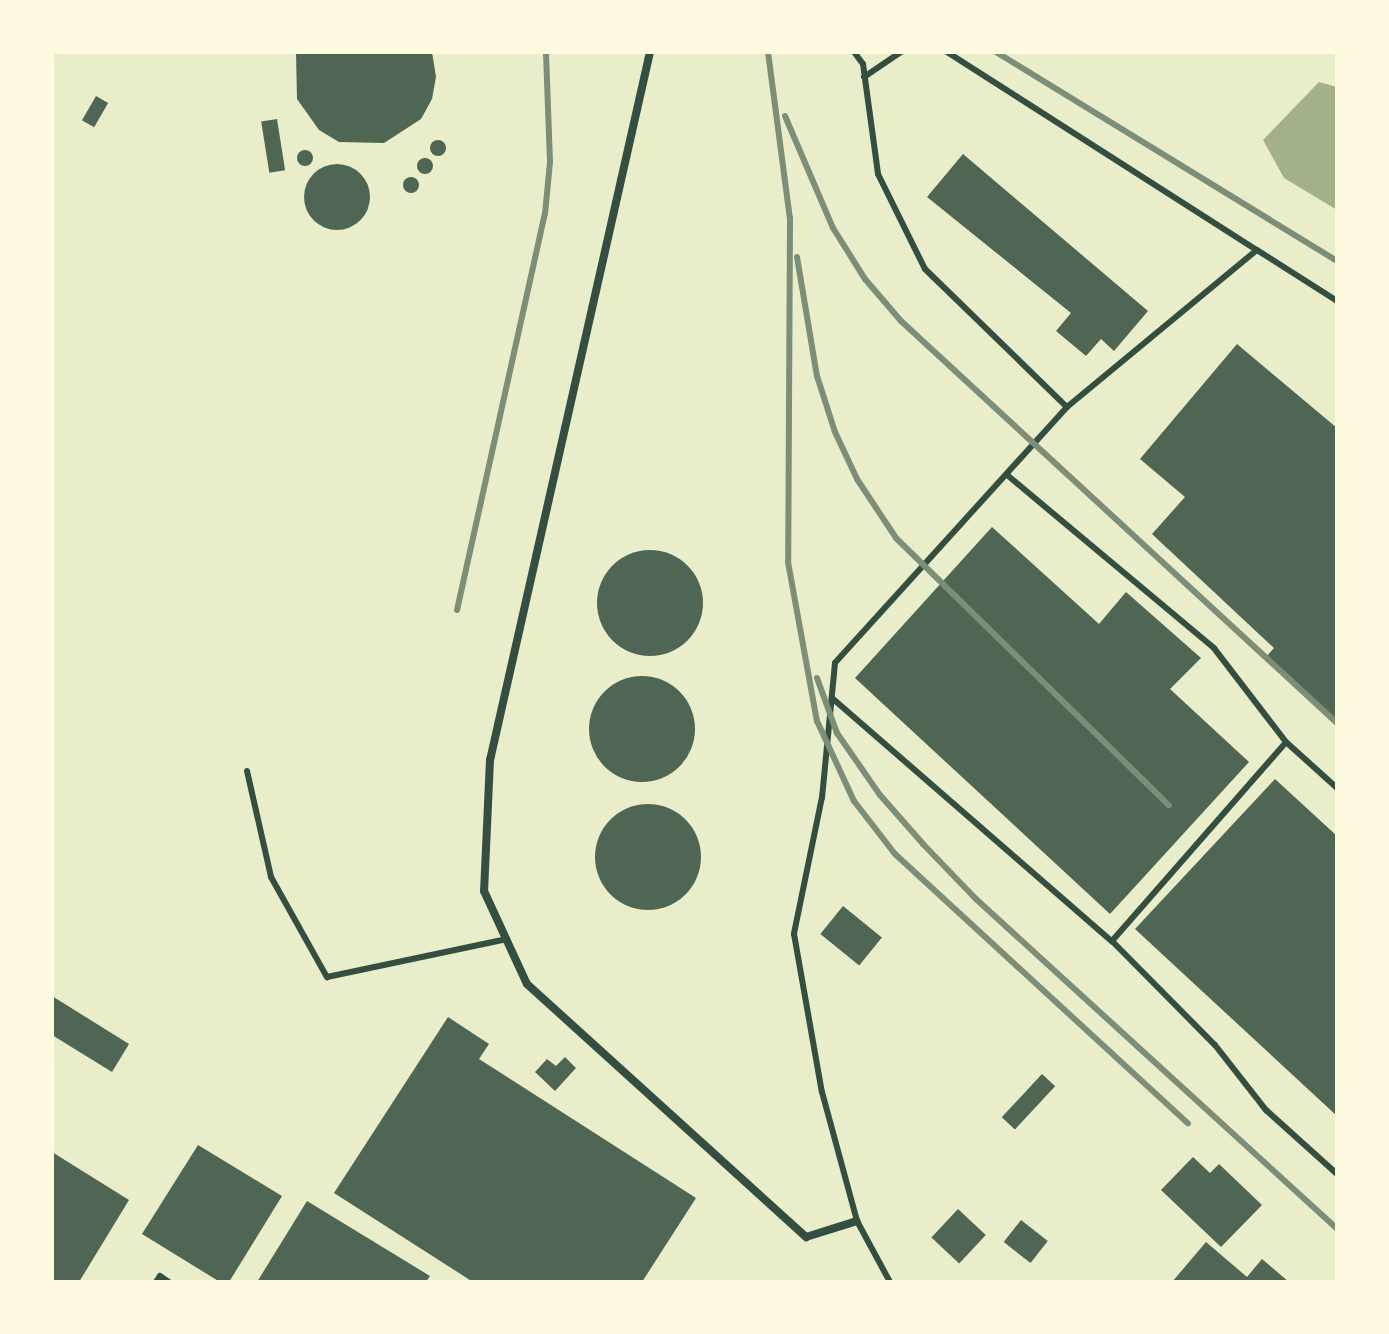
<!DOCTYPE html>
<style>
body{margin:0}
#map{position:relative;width:1389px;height:1334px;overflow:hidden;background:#e9edc9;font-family:Roboto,sans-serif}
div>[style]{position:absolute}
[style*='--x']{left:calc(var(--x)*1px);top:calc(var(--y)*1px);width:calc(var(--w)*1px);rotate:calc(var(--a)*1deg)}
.water>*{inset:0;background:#a3b18a}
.building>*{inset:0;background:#4f6655;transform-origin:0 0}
.round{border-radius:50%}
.service>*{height:6px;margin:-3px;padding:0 3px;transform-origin:3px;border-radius:3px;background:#344e41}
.minor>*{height:8px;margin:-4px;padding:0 4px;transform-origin:4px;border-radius:4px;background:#344e41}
.rail>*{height:6px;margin:-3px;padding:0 3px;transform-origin:3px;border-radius:3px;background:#7c8e77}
span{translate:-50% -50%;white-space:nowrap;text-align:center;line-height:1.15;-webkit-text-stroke:6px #fefae0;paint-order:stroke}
.frame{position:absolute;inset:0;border:54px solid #fefae0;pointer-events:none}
</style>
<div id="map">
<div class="water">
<div style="clip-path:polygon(1319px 82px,1337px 87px,1337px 210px,1284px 178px,1263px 140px)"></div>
</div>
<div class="building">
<div style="clip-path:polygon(296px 52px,432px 52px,436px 77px,432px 99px,421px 119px,384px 143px,339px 142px,319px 130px,297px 99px)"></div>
<div style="left:96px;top:96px;width:14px;height:28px;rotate:30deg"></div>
<div style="left:277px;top:119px;width:52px;height:16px;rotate:81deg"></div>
<div class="round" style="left:430px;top:140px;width:16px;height:16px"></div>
<div class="round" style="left:297px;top:150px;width:16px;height:16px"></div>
<div style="clip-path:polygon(963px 154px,1148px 311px,1114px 351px,1101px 339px,1086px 356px,1056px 331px,1071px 313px,927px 197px)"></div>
<div class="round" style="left:417px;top:158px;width:16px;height:16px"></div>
<div class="round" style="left:304px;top:164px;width:66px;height:66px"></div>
<div class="round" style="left:403px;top:177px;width:16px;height:16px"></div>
<div style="clip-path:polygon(1237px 344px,1337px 428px,1337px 721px,1267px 656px,1274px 648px,1152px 534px,1185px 497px,1140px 459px)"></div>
<div style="clip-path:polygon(992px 527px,1099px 624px,1126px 592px,1201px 658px,1170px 689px,1249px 762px,1110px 914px,855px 678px)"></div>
<div class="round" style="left:597px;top:550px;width:106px;height:106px"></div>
<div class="round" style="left:589px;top:676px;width:106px;height:106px"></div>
<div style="clip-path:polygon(1275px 779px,1337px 836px,1337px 1116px,1135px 929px)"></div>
<div class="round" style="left:595px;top:804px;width:106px;height:106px"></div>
<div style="left:843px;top:906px;width:50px;height:36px;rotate:39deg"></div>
<div style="clip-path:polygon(52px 996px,129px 1044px,112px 1072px,52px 1035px)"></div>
<div style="clip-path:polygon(448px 1017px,489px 1044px,479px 1059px,696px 1198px,642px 1282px,473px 1282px,334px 1193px)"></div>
<div style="clip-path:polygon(565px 1057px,576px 1068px,555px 1091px,535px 1072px,547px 1059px,556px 1066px)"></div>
<div style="left:1042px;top:1074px;width:18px;height:59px;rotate:43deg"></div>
<div style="clip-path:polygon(198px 1145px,282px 1196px,229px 1282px,220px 1282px,142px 1234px)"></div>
<div style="clip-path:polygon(52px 1152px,129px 1200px,79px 1282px,52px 1282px)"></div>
<div style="clip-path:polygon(1193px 1157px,1210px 1173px,1219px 1164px,1262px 1205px,1221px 1247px,1161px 1190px)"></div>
<div style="clip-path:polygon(307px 1201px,430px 1276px,426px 1282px,257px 1282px)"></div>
<div style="left:958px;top:1209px;width:38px;height:39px;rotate:43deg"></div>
<div style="left:1021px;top:1220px;width:34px;height:28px;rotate:38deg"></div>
<div style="clip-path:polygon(1206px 1242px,1247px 1277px,1262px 1259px,1289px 1282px,1172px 1282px)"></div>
</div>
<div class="service">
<div style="--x:854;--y:52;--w:15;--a:53"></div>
<div style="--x:863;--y:64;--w:111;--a:82.2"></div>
<div style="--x:878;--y:174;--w:106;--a:63.7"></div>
<div style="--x:925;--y:269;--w:198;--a:44.2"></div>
<div style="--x:1067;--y:407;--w:345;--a:132.2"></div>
<div style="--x:835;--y:663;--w:135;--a:95.5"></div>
<div style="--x:822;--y:797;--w:140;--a:101.6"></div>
<div style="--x:794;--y:934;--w:160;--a:80"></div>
<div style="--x:822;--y:1092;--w:134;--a:74.8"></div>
<div style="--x:857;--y:1221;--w:69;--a:61.6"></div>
<div style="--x:947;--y:52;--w:368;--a:32.6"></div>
<div style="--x:864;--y:77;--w:45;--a:-34"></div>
<div style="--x:1067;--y:407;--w:246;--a:-39.6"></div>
<div style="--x:1257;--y:250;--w:95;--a:32.5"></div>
<div style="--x:832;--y:698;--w:371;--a:41"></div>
<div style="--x:1112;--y:941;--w:264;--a:-48.8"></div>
<div style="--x:1286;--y:742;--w:118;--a:-127.5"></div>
<div style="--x:1214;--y:648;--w:270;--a:-140.1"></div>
<div style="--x:1286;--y:742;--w:69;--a:42"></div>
<div style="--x:247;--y:771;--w:109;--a:77.2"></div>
<div style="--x:271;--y:877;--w:115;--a:60.8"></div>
<div style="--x:327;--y:977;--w:184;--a:-11.9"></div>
<div style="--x:1112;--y:941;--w:146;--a:45.3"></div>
<div style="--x:1215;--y:1045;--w:83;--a:51.9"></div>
<div style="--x:1266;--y:1110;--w:96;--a:42"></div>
<div style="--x:156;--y:1282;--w:7;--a:-56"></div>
<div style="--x:160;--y:1276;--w:11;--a:34"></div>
</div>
<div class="minor">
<div style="--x:650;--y:52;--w:726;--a:102.73"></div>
<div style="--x:490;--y:760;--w:131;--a:92.6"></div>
<div style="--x:484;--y:891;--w:102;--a:65.2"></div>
<div style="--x:527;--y:984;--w:377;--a:42.2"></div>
<div style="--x:806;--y:1237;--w:53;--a:-17.4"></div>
</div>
<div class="rail">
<div style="--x:768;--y:52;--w:167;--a:82.5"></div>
<div style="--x:790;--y:218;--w:344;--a:90.3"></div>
<div style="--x:788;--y:562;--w:162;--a:79.7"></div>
<div style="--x:817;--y:721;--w:88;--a:65.2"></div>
<div style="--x:854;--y:801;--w:67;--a:52.3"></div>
<div style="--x:895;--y:854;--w:398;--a:42.6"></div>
<div style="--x:996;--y:52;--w:400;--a:31.5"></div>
<div style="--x:785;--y:116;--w:122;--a:66.8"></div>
<div style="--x:833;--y:228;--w:60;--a:57.9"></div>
<div style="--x:865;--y:279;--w:55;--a:49.4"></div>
<div style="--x:901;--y:321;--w:593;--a:42.68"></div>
<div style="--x:797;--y:257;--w:121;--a:80.5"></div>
<div style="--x:817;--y:376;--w:59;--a:72.2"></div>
<div style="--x:835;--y:432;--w:52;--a:64.9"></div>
<div style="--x:857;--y:479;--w:71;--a:56.5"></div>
<div style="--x:896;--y:538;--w:382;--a:44.4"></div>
<div style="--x:457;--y:610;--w:406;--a:-77.5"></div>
<div style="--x:545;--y:214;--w:52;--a:-84.5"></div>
<div style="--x:550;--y:162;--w:110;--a:-92.1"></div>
<div style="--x:817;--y:678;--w:59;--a:70"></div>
<div style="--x:837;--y:733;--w:75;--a:55.3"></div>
<div style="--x:880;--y:795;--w:65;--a:48.7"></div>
<div style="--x:923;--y:844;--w:76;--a:46.1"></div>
<div style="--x:976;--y:899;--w:489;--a:42.4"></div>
</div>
<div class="frame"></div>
</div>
